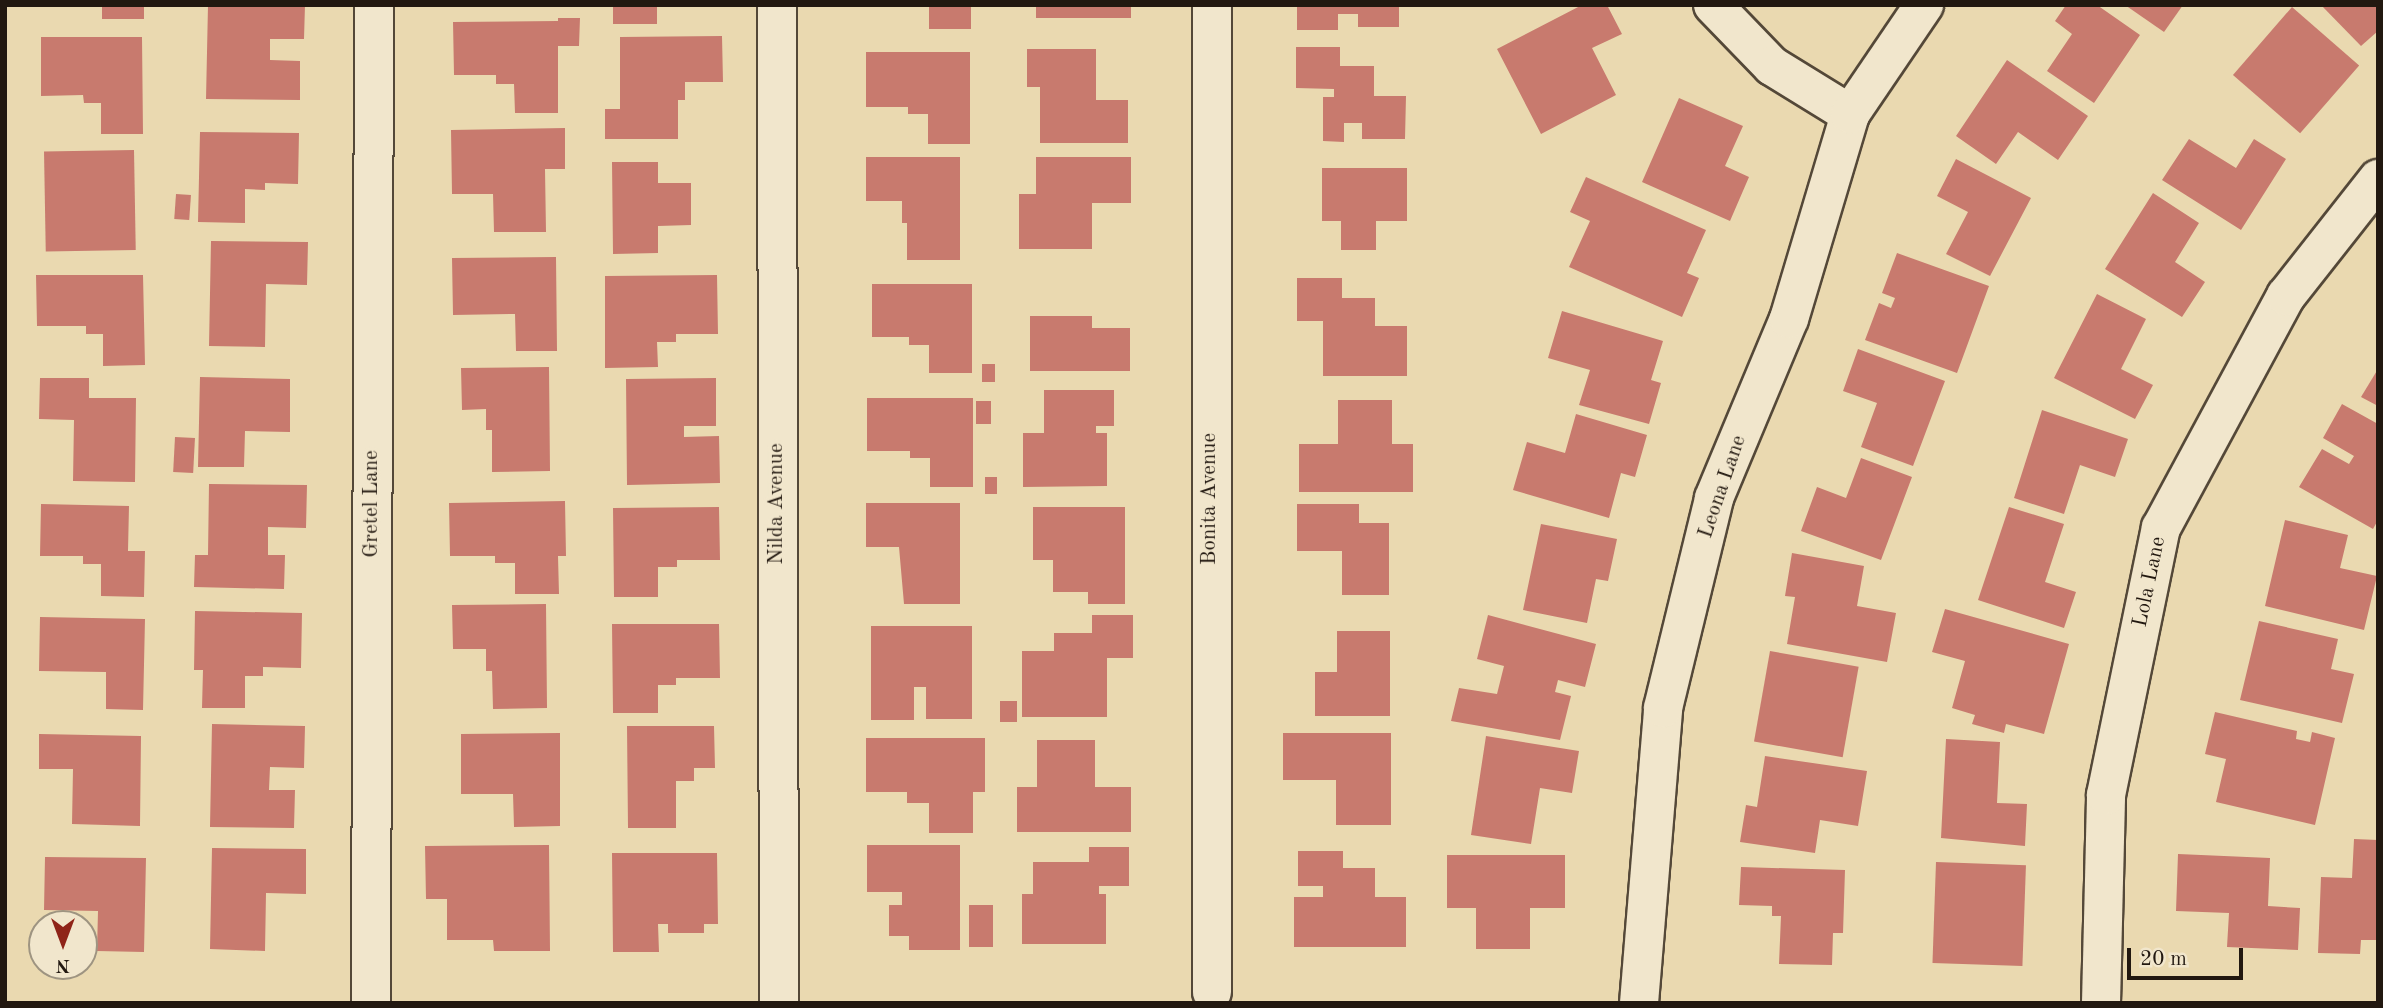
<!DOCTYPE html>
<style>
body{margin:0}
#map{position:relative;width:2383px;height:1008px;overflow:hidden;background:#ead9b0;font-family:"Old Standard TT",serif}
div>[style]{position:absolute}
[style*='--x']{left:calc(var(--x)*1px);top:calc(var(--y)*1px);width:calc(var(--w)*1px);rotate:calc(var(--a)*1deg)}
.building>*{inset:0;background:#c87a6e;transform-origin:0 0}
.roads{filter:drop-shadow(2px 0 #544838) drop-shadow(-2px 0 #544838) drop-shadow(0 2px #544838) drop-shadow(0 -2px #544838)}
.minor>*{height:38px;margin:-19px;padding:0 19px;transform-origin:19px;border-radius:19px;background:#f1e6cc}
span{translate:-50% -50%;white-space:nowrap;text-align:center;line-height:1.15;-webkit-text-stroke:7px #f1e6cc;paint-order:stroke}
.street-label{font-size:21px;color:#221810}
.frame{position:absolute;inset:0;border:7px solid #221810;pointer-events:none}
.north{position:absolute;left:28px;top:910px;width:70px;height:70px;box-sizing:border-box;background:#f1e6cc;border:2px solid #9e9481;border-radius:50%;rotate:180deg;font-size:19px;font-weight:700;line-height:28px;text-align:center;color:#221810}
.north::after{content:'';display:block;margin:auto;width:24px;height:32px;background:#8f2418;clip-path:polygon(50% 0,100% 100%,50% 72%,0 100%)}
.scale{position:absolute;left:2127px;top:948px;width:116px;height:32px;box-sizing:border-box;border:4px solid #221810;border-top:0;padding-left:9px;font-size:21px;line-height:24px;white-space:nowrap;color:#221810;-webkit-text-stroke:5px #f1e6cc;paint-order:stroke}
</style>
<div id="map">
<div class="building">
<div style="left:102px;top:5px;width:42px;height:14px"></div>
<div style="clip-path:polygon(208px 5px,305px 5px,304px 39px,270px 39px,270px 60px,300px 61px,300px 100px,206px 99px)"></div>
<div style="left:613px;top:5px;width:44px;height:19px"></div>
<div style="left:929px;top:5px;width:42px;height:24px"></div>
<div style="left:1036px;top:5px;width:95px;height:13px"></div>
<div style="clip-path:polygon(1297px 5px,1399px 5px,1399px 27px,1358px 27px,1358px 14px,1338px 14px,1338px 30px,1297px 30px)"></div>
<div style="clip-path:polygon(1582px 5px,1607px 5px,1622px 34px,1592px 48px,1616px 95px,1541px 134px,1497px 49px)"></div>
<div style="clip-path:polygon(2066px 5px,2097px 5px,2140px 35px,2094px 103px,2047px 71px,2072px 34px,2055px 21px)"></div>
<div style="clip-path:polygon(2125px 5px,2183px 5px,2164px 32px)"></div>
<div style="clip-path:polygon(2321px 5px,2378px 5px,2378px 31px,2361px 46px)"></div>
<div style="left:2292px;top:7px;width:89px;height:90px;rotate:41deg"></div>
<div style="clip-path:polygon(558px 18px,580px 18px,579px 46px,558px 46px,558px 113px,515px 113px,514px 84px,496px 84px,496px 75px,454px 75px,453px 22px,558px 21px)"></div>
<div style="clip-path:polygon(722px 36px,723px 82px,685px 82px,685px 100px,678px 100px,678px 139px,605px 139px,605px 109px,620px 109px,620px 37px)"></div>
<div style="clip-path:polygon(41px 37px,142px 37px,143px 134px,101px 134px,101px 103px,84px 103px,83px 95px,41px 96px)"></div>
<div style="clip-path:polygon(1296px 47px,1340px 47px,1340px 66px,1374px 66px,1374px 96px,1406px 96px,1405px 139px,1362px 139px,1362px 123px,1344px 123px,1344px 142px,1323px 141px,1323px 97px,1334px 97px,1334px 89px,1296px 88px)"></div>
<div style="clip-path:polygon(1027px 49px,1096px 49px,1096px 100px,1128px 100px,1128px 143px,1040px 143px,1040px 87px,1027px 87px)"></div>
<div style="clip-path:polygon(866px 52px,970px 52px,970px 144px,928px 144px,928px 114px,908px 114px,908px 107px,866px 107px)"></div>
<div style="clip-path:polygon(2007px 60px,2088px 116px,2058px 160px,2018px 132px,1996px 164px,1956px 136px)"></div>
<div style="clip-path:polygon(1679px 98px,1743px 126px,1725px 166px,1749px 177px,1730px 221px,1642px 182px)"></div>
<div style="clip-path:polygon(565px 128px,565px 169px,545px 169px,546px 232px,494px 232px,493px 194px,452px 194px,451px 130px)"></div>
<div style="clip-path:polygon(200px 132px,299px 133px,298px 184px,265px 183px,265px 190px,245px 189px,245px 223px,198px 222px)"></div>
<div style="clip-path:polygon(2189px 139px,2236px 168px,2254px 139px,2286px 159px,2241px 230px,2162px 180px)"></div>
<div style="left:134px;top:150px;width:100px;height:90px;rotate:89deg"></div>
<div style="clip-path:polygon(866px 157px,960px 157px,960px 260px,907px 260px,907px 223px,902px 223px,902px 201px,866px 201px)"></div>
<div style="clip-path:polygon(1036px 157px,1131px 157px,1131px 203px,1092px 203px,1092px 249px,1019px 249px,1019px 194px,1036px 194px)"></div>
<div style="clip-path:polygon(1956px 159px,2031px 198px,1990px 276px,1946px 254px,1968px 212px,1937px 196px)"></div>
<div style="clip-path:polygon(612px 162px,658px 162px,658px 183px,691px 183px,691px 225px,658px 226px,658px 253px,613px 254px)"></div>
<div style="clip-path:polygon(1322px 168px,1407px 168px,1407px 221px,1376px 221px,1376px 250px,1341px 250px,1341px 221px,1322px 221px)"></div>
<div style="clip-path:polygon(1586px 177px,1706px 230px,1687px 273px,1699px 278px,1682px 317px,1569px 267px,1590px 221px,1570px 212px)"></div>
<div style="clip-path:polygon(2153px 193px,2199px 223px,2175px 262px,2205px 282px,2182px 317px,2105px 269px)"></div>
<div style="left:176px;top:194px;width:15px;height:25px;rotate:4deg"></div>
<div style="clip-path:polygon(211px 241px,308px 242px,307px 285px,266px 284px,265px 347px,209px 346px)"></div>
<div style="clip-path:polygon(1897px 253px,1989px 286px,1957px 373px,1865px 340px,1879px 303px,1891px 308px,1895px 298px,1882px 293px)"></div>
<div style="clip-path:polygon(556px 257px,557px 351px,516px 351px,515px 314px,453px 315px,452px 258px)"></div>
<div style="clip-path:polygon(36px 275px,143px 275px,145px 365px,103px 366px,103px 334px,86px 334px,86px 326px,37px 326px)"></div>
<div style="clip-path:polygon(717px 275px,718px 334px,676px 334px,676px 342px,657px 342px,658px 367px,605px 368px,605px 276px)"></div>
<div style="clip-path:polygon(1297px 278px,1342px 278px,1342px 298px,1375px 298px,1375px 326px,1407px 326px,1407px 376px,1323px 376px,1323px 321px,1297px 321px)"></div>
<div style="clip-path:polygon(872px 284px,972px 284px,972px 373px,929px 373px,929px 345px,909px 345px,909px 337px,872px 337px)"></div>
<div style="clip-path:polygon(2097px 294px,2146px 319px,2121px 369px,2153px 385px,2135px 419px,2054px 378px)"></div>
<div style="clip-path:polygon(1562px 311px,1663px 341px,1651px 380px,1661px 383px,1649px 424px,1579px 405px,1590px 370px,1548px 358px)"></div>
<div style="clip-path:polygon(1030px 316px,1092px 316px,1092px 328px,1130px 328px,1130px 371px,1030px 371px)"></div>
<div style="clip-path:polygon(1858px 349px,1945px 381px,1913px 466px,1861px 447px,1877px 403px,1843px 391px)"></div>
<div style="left:982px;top:364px;width:13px;height:18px"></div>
<div style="clip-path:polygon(549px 367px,550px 471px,492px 472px,492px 430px,486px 430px,486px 409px,462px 410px,461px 368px)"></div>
<div style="clip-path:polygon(2378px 369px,2378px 406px,2361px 397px)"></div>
<div style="clip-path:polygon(200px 377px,290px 379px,290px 432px,245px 431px,244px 467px,198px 467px)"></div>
<div style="clip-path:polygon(40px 378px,89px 378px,89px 398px,136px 398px,135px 482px,73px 481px,74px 420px,39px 419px)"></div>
<div style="clip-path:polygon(716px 378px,716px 426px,684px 426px,684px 437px,719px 436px,720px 483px,627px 485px,626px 379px)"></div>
<div style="clip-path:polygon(1044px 390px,1114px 390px,1114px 426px,1096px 426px,1096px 433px,1107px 433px,1107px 486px,1023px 487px,1023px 433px,1044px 433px)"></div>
<div style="clip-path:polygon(867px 398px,973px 398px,973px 487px,930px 487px,930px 458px,910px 458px,910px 451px,867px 451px)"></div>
<div style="clip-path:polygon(1338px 400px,1392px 400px,1392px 444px,1413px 444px,1413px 492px,1299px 492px,1299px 444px,1338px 444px)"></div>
<div style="left:976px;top:401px;width:15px;height:23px"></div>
<div style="clip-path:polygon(2342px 404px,2378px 424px,2378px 520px,2373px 529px,2299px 487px,2322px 449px,2349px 464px,2354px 456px,2323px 438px)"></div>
<div style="clip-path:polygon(2042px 410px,2128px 439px,2115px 477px,2080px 465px,2064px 514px,2014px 498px)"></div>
<div style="clip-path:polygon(1576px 414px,1647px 435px,1635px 477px,1621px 473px,1609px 518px,1513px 490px,1527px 442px,1565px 453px)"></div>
<div style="left:175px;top:437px;width:20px;height:35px;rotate:3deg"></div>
<div style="clip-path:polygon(1861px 458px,1912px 477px,1881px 560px,1801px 531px,1817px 487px,1846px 498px)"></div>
<div style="left:985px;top:477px;width:12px;height:17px"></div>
<div style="clip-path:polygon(209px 484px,307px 485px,306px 528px,268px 527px,268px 555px,285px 555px,284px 589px,194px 587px,195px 555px,208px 555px)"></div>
<div style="clip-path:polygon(565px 501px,566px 556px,558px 556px,559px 594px,515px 594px,515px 563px,495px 563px,495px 556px,450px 556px,449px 503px)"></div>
<div style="clip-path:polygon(866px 503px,960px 503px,960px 604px,904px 604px,899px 547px,866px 547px)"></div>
<div style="clip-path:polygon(41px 504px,129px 506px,128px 551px,145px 551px,144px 597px,101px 596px,101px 564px,83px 564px,83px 556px,40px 556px)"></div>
<div style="clip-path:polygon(1297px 504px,1359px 504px,1359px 523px,1389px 523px,1389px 595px,1342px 595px,1342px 551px,1297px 551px)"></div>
<div style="clip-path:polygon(719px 507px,720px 560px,677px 560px,677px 567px,658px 567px,658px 597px,614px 597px,613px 508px)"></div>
<div style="clip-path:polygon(1033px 507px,1125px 507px,1125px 604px,1088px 604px,1088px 592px,1053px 592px,1053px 560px,1033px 560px)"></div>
<div style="clip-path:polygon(2009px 507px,2064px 524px,2045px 582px,2076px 592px,2064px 628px,1978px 600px)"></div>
<div style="clip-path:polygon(2285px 520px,2348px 535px,2340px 568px,2377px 576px,2364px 630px,2265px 606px)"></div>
<div style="clip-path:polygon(1541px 524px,1617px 539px,1608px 581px,1596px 579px,1587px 623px,1523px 610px)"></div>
<div style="clip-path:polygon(1792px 553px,1864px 566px,1857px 606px,1896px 613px,1887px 662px,1787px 644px,1795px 597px,1785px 596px)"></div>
<div style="clip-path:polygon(546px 604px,547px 708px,493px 709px,492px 671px,486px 671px,486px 649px,453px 649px,452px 605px)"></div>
<div style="clip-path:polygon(1945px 609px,2069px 644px,2044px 734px,2006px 724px,2004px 733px,1972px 724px,1975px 715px,1952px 708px,1965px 661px,1932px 652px)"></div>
<div style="clip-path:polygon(195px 611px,302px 613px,301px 668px,263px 667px,263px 676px,245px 676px,245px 708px,202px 708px,203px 670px,194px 670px)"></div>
<div style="clip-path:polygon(1092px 615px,1133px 615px,1133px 658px,1107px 658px,1107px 717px,1022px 717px,1022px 651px,1054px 651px,1054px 633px,1092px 633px)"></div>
<div style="clip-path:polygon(1488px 615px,1596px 644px,1585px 687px,1558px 680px,1555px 692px,1571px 696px,1560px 740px,1451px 721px,1459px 688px,1497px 694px,1504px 666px,1477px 659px)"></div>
<div style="clip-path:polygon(40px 617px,145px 619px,143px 710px,106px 709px,106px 672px,39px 671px)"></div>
<div style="clip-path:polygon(2259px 621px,2338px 639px,2331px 669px,2354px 674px,2342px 723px,2240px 700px)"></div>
<div style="clip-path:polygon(612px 624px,719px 624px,720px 678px,676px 678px,676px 685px,658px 685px,658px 713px,613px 713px)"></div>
<div style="clip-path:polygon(871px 626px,972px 626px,972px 719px,926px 719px,926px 687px,914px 687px,914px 720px,871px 720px)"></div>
<div style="clip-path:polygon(1337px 631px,1390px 631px,1390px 716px,1315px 716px,1315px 672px,1337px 672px)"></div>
<div style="left:1770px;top:651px;width:90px;height:92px;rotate:10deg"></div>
<div style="left:1000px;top:701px;width:17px;height:21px"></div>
<div style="clip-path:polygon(2215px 712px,2297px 731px,2296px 739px,2310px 742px,2312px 732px,2335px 738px,2315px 825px,2216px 802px,2226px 759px,2205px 754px)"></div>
<div style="clip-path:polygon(212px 724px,305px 726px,304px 768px,270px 767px,269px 790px,295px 790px,294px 828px,210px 827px)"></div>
<div style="clip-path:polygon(627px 726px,714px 726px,715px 768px,694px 768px,694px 781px,676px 781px,676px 828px,628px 828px)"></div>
<div style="clip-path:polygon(560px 733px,560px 826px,514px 827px,513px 794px,461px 794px,461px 734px)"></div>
<div style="clip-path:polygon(1283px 733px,1391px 733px,1391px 825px,1336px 825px,1336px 780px,1283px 780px)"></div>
<div style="clip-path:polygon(39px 734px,141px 736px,140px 826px,72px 824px,73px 769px,39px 769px)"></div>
<div style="clip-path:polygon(1486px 736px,1579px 751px,1572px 793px,1540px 788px,1531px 844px,1471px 835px)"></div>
<div style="clip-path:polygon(866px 738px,985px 738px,985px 792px,973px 792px,973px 833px,929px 833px,929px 803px,907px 803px,907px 792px,866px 792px)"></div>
<div style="clip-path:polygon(1946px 739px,2000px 742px,1997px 803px,2027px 804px,2025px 846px,1941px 838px)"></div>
<div style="clip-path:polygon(1037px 740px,1095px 740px,1095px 787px,1131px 787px,1131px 832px,1017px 832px,1017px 787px,1037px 787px)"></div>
<div style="clip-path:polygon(1765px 756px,1867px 771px,1858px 826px,1820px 820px,1815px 853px,1740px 842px,1746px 805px,1757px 807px)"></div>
<div style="clip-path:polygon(2354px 839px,2378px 840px,2378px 940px,2361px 940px,2360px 954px,2318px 953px,2321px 877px,2352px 878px)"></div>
<div style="clip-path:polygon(549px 845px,550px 951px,494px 951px,493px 940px,447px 940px,447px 899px,426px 899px,425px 846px)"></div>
<div style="clip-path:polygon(867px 845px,960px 845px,960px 950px,909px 950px,909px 936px,889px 936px,889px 905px,902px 905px,902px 892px,867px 892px)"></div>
<div style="clip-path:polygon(1089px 847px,1129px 847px,1129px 886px,1099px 886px,1099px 894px,1106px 894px,1106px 944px,1022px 944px,1022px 894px,1033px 894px,1033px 862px,1089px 862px)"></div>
<div style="clip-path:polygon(212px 848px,306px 849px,306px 894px,266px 893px,265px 951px,210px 949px)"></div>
<div style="clip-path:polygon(1298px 851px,1343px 851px,1343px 868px,1375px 868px,1375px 897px,1406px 897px,1406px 947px,1294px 947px,1294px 897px,1323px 897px,1323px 886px,1298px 886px)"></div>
<div style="clip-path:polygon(612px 853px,717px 853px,718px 924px,704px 924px,704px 933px,668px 933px,668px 924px,658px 924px,659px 952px,613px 952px)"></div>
<div style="clip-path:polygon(2178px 854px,2270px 858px,2268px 906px,2300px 908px,2298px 950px,2227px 947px,2229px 913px,2176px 911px)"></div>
<div style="clip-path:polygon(1447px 855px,1565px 855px,1565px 908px,1530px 908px,1530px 949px,1476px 949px,1476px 908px,1447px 908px)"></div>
<div style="clip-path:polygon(45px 857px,146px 858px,144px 952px,97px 951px,98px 911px,44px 910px)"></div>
<div style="left:1936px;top:862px;width:90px;height:101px;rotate:2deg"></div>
<div style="clip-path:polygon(1741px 867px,1845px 870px,1843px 933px,1833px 933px,1832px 965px,1779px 964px,1781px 916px,1772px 916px,1772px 906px,1739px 905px)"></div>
<div style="left:969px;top:905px;width:24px;height:42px"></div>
</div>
<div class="roads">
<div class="minor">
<div style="--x:777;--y:5;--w:998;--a:89.89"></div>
<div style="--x:1713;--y:5;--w:85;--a:46"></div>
<div style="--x:1772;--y:66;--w:92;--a:31.6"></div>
<div style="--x:1212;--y:992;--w:987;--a:-90"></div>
<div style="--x:371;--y:1003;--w:998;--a:-89.83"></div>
<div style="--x:1639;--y:1003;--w:296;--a:-85.3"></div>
<div style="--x:1663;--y:708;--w:216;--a:-76.3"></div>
<div style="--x:1714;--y:498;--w:194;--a:-67.3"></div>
<div style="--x:1789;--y:319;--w:214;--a:-73.4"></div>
<div style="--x:1850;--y:114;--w:132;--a:-55.8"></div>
<div style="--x:2101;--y:1003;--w:208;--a:-88.6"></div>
<div style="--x:2106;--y:795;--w:273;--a:-78.4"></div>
<div style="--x:2161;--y:528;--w:264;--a:-61.7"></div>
<div style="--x:2286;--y:296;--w:149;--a:-51.8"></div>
</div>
</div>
<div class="street-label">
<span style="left:1723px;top:487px;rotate:-71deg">Leona Lane</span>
<span style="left:1210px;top:499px;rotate:-90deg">Bonita Avenue</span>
<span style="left:372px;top:504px;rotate:-90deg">Gretel Lane</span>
<span style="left:777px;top:504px;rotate:-90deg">Nilda Avenue</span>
<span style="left:2150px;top:582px;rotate:-78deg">Lola Lane</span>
</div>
<div class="frame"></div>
<div class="north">N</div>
<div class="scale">20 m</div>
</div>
